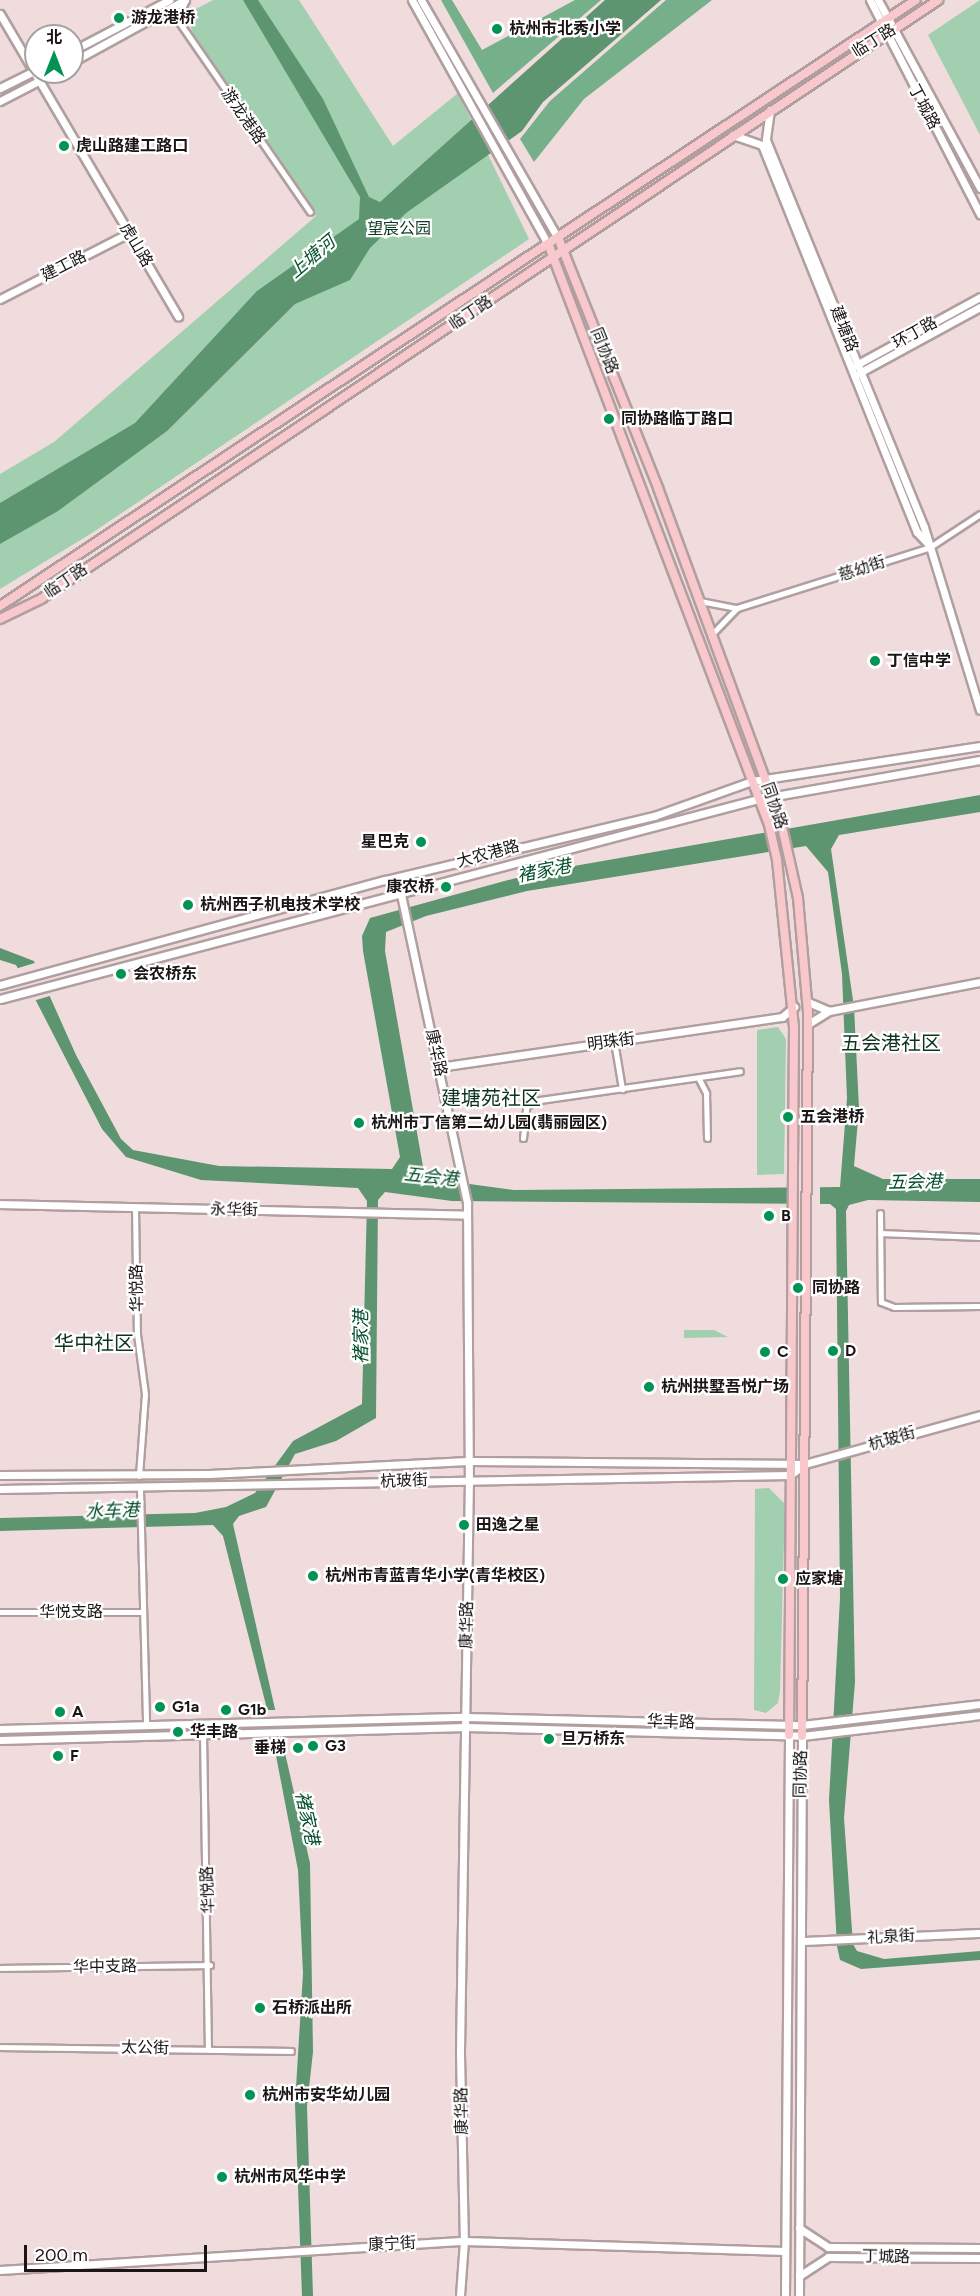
<!DOCTYPE html>
<meta charset="utf-8">
<style>
body{margin:0}
#map{position:relative;width:980px;height:2296px;overflow:hidden;background:#f0dcdd;font-family:Figtree,"Noto Sans SC",sans-serif}
div>[style]{position:absolute}
[style*='--x']{left:calc(var(--x)*1px);top:calc(var(--y)*1px);width:calc(var(--w)*1px);rotate:calc(var(--a)*1deg)}
.green>*{inset:0;background:#a2cfb0}
.forest>*{inset:0;background:#76b08a}
.water>*{inset:0;background:#5c9570}
.pier>*{inset:0;background:#f0dcdd;transform-origin:0 0}
.roads{filter:drop-shadow(2px 0 #b19fa0) drop-shadow(-2px 0 #b19fa0) drop-shadow(0 2px #b19fa0) drop-shadow(0 -2px #b19fa0)}
.street>*{height:5px;margin:-2.5px;padding:0 2.5px;transform-origin:2.5px;border-radius:2.5px;background:#fff}
.secondary>*{height:7px;margin:-3.5px;padding:0 3.5px;transform-origin:3.5px;border-radius:3.5px;background:#fff}
.primary>*{height:8px;margin:-4px;padding:0 4px;transform-origin:4px;border-radius:4px;background:#f8c8cc}
.dots>*{width:16px;height:16px;translate:-50% -50%;box-sizing:border-box;border:3px solid #fff;border-radius:50%}
span{translate:-50% -50%;white-space:nowrap;text-align:center;line-height:1.15;-webkit-text-stroke:4.5px #fff;paint-order:stroke}
.poi-label{font-size:16px;color:#1b1515;font-weight:700}
.left{translate:0 -50%;text-align:left}
.right{translate:-100% -50%;text-align:right}
.street-label{font-size:16px;color:#1b1515}
.park-label{font-size:16px;color:#0c3b21}
.water-label{font-size:18px;color:#064f2b;font-style:italic}
.quarter-label{font-size:20px;color:#0c331d}
.north{position:absolute;left:24px;top:24px;width:60px;height:60px;box-sizing:border-box;background:#fff;border:2px solid #a4a1a1;border-radius:50%;rotate:0deg;font-size:16px;font-weight:700;line-height:24px;text-align:center;color:#1b1515}
.north::after{content:'';display:block;margin:auto;width:21px;height:27px;background:#019353;clip-path:polygon(50% 0,100% 100%,50% 72%,0 100%)}
.scale{position:absolute;left:24px;top:2245px;width:183px;height:27px;box-sizing:border-box;border:3px solid #1b1515;border-top:0;padding-left:8px;font-size:18px;line-height:21px;white-space:nowrap;color:#1b1515;-webkit-text-stroke:4px #fff;paint-order:stroke}
</style>
<div id="map">
<div class="green">
<div style="clip-path:polygon(213px 0,299px 0,393px 146px,458px 93px,529px 239px,92px 533px,0 589px,0 474px,54px 442px,316px 216px,193px 33px,189px 23px,194px 10px)"></div>
<div style="clip-path:polygon(980px 0,980px 135px,928px 35px)"></div>
<div style="clip-path:polygon(778px 1027px,786px 1039px,784px 1174px,757px 1175px,757px 1030px)"></div>
<div style="clip-path:polygon(684px 1330px,714px 1330px,728px 1337px,684px 1338px)"></div>
<div style="clip-path:polygon(769px 1488px,784px 1503px,784px 1540px,780px 1691px,778px 1703px,766px 1713px,754px 1710px,755px 1489px)"></div>
</div>
<div class="forest">
<div style="clip-path:polygon(441px 0,452px 0,482px 50px,575px 0,601px 0,493px 93px)"></div>
<div style="clip-path:polygon(666px 0,712px 0,584px 99px,534px 162px,520px 139px,550px 101px)"></div>
</div>
<div class="water">
<div style="clip-path:polygon(243px 0,258px 0,323px 99px,369px 197px,380px 202px,605px 0,661px 0,543px 102px,522px 131px,406px 213px,370px 248px,350px 280px,295px 304px,167px 431px,58px 511px,0 544px,0 503px,135px 423px,257px 291px,359px 219px,360px 197px)"></div>
<div style="clip-path:polygon(evenodd,980px 795px,980px 812px,839px 835px,831px 849px,854px 1007px,859px 1108px,854px 1166px,883px 1179px,980px 1179px,980px 1202px,868px 1200px,849px 1205px,846px 1211px,855px 1682px,844px 1818px,853px 1944px,857px 1951px,884px 1959px,980px 1951px,980px 1960px,861px 1969px,840px 1960px,837px 1946px,829px 1800px,840px 1598px,836px 1209px,830px 1204px,452px 1201px,385px 1192px,378px 1200px,376px 1418px,336px 1441px,295px 1454px,266px 1507px,239px 1516px,233px 1524px,310px 1863px,313px 2052px,307px 2106px,313px 2296px,302px 2296px,295px 2104px,303px 1973px,298px 1870px,267px 1709px,223px 1536px,213px 1525px,0 1531px,0 1518px,195px 1513px,226px 1507px,255px 1493px,293px 1441px,362px 1404px,367px 1201px,358px 1188px,201px 1180px,126px 1157px,102px 1129px,33px 995px,16px 965px,0 960px,0 948px,34px 961px,76px 1055px,121px 1139px,133px 1150px,219px 1166px,392px 1169px,400px 1157px,363px 951px,362px 936px,370px 918px,534px 873px,980px 795px,806px 846px,828px 872px,842px 974px,847px 1098px,840px 1187px,514px 1190px,425px 1178px,385px 951px,386px 932px,426px 916px,527px 891px,806px 846px)"></div>
</div>
<div class="pier">
<div style="clip-path:polygon(38px 962px,53px 995px,33px 1001px,15px 969px)"></div>
<div style="left:791px;top:1187px;width:29px;height:21px"></div>
<div style="clip-path:polygon(264px 1710px,280px 1710px,286px 1738px,270px 1738px)"></div>
</div>
<div class="roads">
<div class="street">
<div style="--x:159;--y:13;--w:19;--a:18"></div>
<div style="--x:177;--y:19;--w:234;--a:55.4"></div>
<div style="--x:177;--y:19;--w:21;--a:-65"></div>
<div style="--x:700;--y:601;--w:36;--a:11"></div>
<div style="--x:712;--y:634;--w:36;--a:-46"></div>
<div style="--x:737;--y:608;--w:202;--a:-17.5"></div>
<div style="--x:930;--y:547;--w:60;--a:-33.4"></div>
<div style="--x:614;--y:1041;--w:49;--a:80.5"></div>
<div style="--x:699;--y:1079;--w:16;--a:63"></div>
<div style="--x:706;--y:1093;--w:45;--a:88.7"></div>
<div style="--x:523;--y:1138;--w:31;--a:-84"></div>
<div style="--x:526;--y:1107;--w:9;--a:-41"></div>
<div style="--x:533;--y:1101;--w:209;--a:-8.2"></div>
<div style="--x:135;--y:1208;--w:126;--a:89.1"></div>
<div style="--x:137;--y:1334;--w:61;--a:82.4"></div>
<div style="--x:145;--y:1394;--w:82;--a:94.2"></div>
<div style="--x:880;--y:1213;--w:89;--a:89.4"></div>
<div style="--x:881;--y:1302;--w:14;--a:21"></div>
<div style="--x:894;--y:1307;--w:86;--a:-0.7"></div>
<div style="--x:880;--y:1233;--w:100;--a:2.3"></div>
<div style="--x:140;--y:1490;--w:235;--a:88.5"></div>
<div style="--x:0;--y:1612;--w:143;--a:0"></div>
<div style="--x:203;--y:1733;--w:316;--a:89.1"></div>
<div style="--x:0;--y:1968;--w:210;--a:-0.8"></div>
<div style="--x:0;--y:2047;--w:291;--a:0.8"></div>
</div>
<div class="secondary">
<div style="--x:412;--y:0;--w:282;--a:60.9"></div>
<div style="--x:421;--y:0;--w:277;--a:60.1"></div>
<div style="--x:870;--y:0;--w:241;--a:62.8"></div>
<div style="--x:878;--y:0;--w:214;--a:61.5"></div>
<div style="--x:0;--y:14;--w:351;--a:59.5"></div>
<div style="--x:72;--y:51;--w:110;--a:-27.7"></div>
<div style="--x:72;--y:62;--w:129;--a:-28.8"></div>
<div style="--x:0;--y:88;--w:40;--a:-26.6"></div>
<div style="--x:0;--y:101;--w:63;--a:-27.4"></div>
<div style="--x:770;--y:110;--w:30;--a:98"></div>
<div style="--x:766;--y:140;--w:418;--a:67.8"></div>
<div style="--x:924;--y:527;--w:191;--a:73"></div>
<div style="--x:733;--y:135;--w:31;--a:19"></div>
<div style="--x:762;--y:145;--w:417;--a:68.2"></div>
<div style="--x:917;--y:532;--w:18;--a:47"></div>
<div style="--x:0;--y:299;--w:145;--a:-27.1"></div>
<div style="--x:856;--y:365;--w:141;--a:-28.7"></div>
<div style="--x:859;--y:373;--w:138;--a:-28.6"></div>
<div style="--x:400;--y:890;--w:320;--a:77.9"></div>
<div style="--x:467;--y:1203;--w:275;--a:89.6"></div>
<div style="--x:469;--y:1478;--w:576;--a:90.9"></div>
<div style="--x:460;--y:2054;--w:187;--a:88.8"></div>
<div style="--x:464;--y:2241;--w:55;--a:94.2"></div>
<div style="--x:0;--y:985;--w:399;--a:-15.3"></div>
<div style="--x:385;--y:880;--w:277;--a:-13.4"></div>
<div style="--x:654;--y:816;--w:104;--a:-19.7"></div>
<div style="--x:752;--y:781;--w:231;--a:-8.7"></div>
<div style="--x:0;--y:999;--w:784;--a:-14.78"></div>
<div style="--x:758;--y:799;--w:225;--a:-10"></div>
<div style="--x:808;--y:1002;--w:23;--a:23"></div>
<div style="--x:808;--y:1024;--w:25;--a:-32"></div>
<div style="--x:829;--y:1011;--w:154;--a:-10.9"></div>
<div style="--x:439;--y:1067;--w:347;--a:-8.3"></div>
<div style="--x:782;--y:1017;--w:16;--a:-40"></div>
<div style="--x:0;--y:1204;--w:467;--a:1.3"></div>
<div style="--x:0;--y:1475;--w:209;--a:-0.3"></div>
<div style="--x:209;--y:1474;--w:259;--a:-2.9"></div>
<div style="--x:468;--y:1461;--w:337;--a:0.5"></div>
<div style="--x:0;--y:1489;--w:790;--a:-1.02"></div>
<div style="--x:790;--y:1475;--w:19;--a:-36"></div>
<div style="--x:805;--y:1464;--w:182;--a:-15.6"></div>
<div style="--x:0;--y:1729;--w:466;--a:-1.5"></div>
<div style="--x:466;--y:1717;--w:336;--a:1.4"></div>
<div style="--x:802;--y:1725;--w:179;--a:-6.7"></div>
<div style="--x:0;--y:1740;--w:466;--a:-1.6"></div>
<div style="--x:466;--y:1727;--w:336;--a:1.5"></div>
<div style="--x:802;--y:1736;--w:179;--a:-6.7"></div>
<div style="--x:802;--y:1941;--w:178;--a:-2.6"></div>
<div style="--x:799;--y:2228;--w:35;--a:33"></div>
<div style="--x:828;--y:2247;--w:152;--a:0.4"></div>
<div style="--x:0;--y:2270;--w:465;--a:-3.6"></div>
<div style="--x:464;--y:2241;--w:321;--a:1.8"></div>
<div style="--x:799;--y:2276;--w:35;--a:-33"></div>
<div style="--x:828;--y:2257;--w:152;--a:0.4"></div>
<div style="--x:785;--y:2296;--w:561;--a:-89.59"></div>
<div style="--x:799;--y:2296;--w:560;--a:-89.69"></div>
</div>
<div class="primary">
<div style="--x:559;--y:240;--w:267;--a:68.2"></div>
<div style="--x:658;--y:488;--w:356;--a:69.8"></div>
<div style="--x:781;--y:822;--w:78;--a:77.4"></div>
<div style="--x:798;--y:898;--w:114;--a:85"></div>
<div style="--x:808;--y:1012;--w:724;--a:90.47"></div>
<div style="--x:549;--y:246;--w:619;--a:69.19"></div>
<div style="--x:769;--y:825;--w:36;--a:77"></div>
<div style="--x:777;--y:860;--w:167;--a:84.2"></div>
<div style="--x:794;--y:1026;--w:709;--a:90.4"></div>
<div style="--x:0;--y:606;--w:1098;--a:-33.49"></div>
<div style="--x:0;--y:619;--w:46;--a:-26"></div>
<div style="--x:41;--y:599;--w:1079;--a:-33.73"></div>
</div>
</div>
<div class="dots">
<div style="left:119px;top:18px;background:#019353"></div>
<div style="left:497px;top:29px;background:#019353"></div>
<div style="left:64px;top:146px;background:#019353"></div>
<div style="left:609px;top:419px;background:#019353"></div>
<div style="left:875px;top:661px;background:#019353"></div>
<div style="left:421px;top:842px;background:#019353"></div>
<div style="left:446px;top:887px;background:#019353"></div>
<div style="left:188px;top:905px;background:#019353"></div>
<div style="left:121px;top:974px;background:#019353"></div>
<div style="left:788px;top:1117px;background:#019353"></div>
<div style="left:359px;top:1123px;background:#019353"></div>
<div style="left:769px;top:1216px;background:#019353"></div>
<div style="left:798px;top:1288px;background:#019353"></div>
<div style="left:833px;top:1351px;background:#019353"></div>
<div style="left:765px;top:1352px;background:#019353"></div>
<div style="left:649px;top:1387px;background:#019353"></div>
<div style="left:464px;top:1525px;background:#019353"></div>
<div style="left:313px;top:1576px;background:#019353"></div>
<div style="left:783px;top:1579px;background:#019353"></div>
<div style="left:160px;top:1707px;background:#019353"></div>
<div style="left:226px;top:1710px;background:#019353"></div>
<div style="left:60px;top:1712px;background:#019353"></div>
<div style="left:178px;top:1732px;background:#019353"></div>
<div style="left:549px;top:1739px;background:#019353"></div>
<div style="left:313px;top:1746px;background:#019353"></div>
<div style="left:298px;top:1748px;background:#019353"></div>
<div style="left:58px;top:1756px;background:#019353"></div>
<div style="left:260px;top:2008px;background:#019353"></div>
<div style="left:250px;top:2095px;background:#019353"></div>
<div style="left:222px;top:2177px;background:#019353"></div>
</div>
<div class="poi-label">
<span class="left" style="left:131px;top:18px">游龙港桥</span>
<span class="left" style="left:509px;top:29px">杭州市北秀小学</span>
<span class="left" style="left:76px;top:146px">虎山路建工路口</span>
<span class="left" style="left:621px;top:419px">同协路临丁路口</span>
<span class="left" style="left:887px;top:661px">丁信中学</span>
<span class="right" style="left:409px;top:842px">星巴克</span>
<span class="right" style="left:434px;top:887px">康农桥</span>
<span class="left" style="left:200px;top:905px">杭州西子机电技术学校</span>
<span class="left" style="left:133px;top:974px">会农桥东</span>
<span class="left" style="left:800px;top:1117px">五会港桥</span>
<span class="left" style="left:371px;top:1123px">杭州市丁信第二幼儿园(翡丽园区)</span>
<span class="left" style="left:781px;top:1216px">B</span>
<span class="left" style="left:812px;top:1288px">同协路</span>
<span class="left" style="left:845px;top:1351px">D</span>
<span class="left" style="left:777px;top:1352px">C</span>
<span class="left" style="left:661px;top:1387px">杭州拱墅吾悦广场</span>
<span class="left" style="left:476px;top:1525px">田逸之星</span>
<span class="left" style="left:325px;top:1576px">杭州市青蓝青华小学(青华校区)</span>
<span class="left" style="left:795px;top:1579px">应家塘</span>
<span class="left" style="left:172px;top:1707px">G1a</span>
<span class="left" style="left:238px;top:1710px">G1b</span>
<span class="left" style="left:72px;top:1712px">A</span>
<span class="left" style="left:190px;top:1732px">华丰路</span>
<span class="left" style="left:561px;top:1739px">旦万桥东</span>
<span class="left" style="left:325px;top:1746px">G3</span>
<span class="right" style="left:286px;top:1748px">垂梯</span>
<span class="left" style="left:70px;top:1756px">F</span>
<span class="left" style="left:272px;top:2008px">石桥派出所</span>
<span class="left" style="left:262px;top:2095px">杭州市安华幼儿园</span>
<span class="left" style="left:234px;top:2177px">杭州市风华中学</span>
</div>
<div class="street-label">
<span style="left:874px;top:41px;rotate:-32deg">临丁路</span>
<span style="left:924px;top:107px;rotate:62deg">丁城路</span>
<span style="left:243px;top:116px;rotate:55deg">游龙港路</span>
<span style="left:136px;top:245px;rotate:59deg">虎山路</span>
<span style="left:64px;top:266px;rotate:-27deg">建工路</span>
<span style="left:471px;top:313px;rotate:-33deg">临丁路</span>
<span style="left:844px;top:329px;rotate:68deg">建塘路</span>
<span style="left:915px;top:333px;rotate:-29deg">环丁路</span>
<span style="left:604px;top:351px;rotate:68deg">同协路</span>
<span style="left:862px;top:569px;rotate:-18deg">慈幼街</span>
<span style="left:66px;top:581px;rotate:-34deg">临丁路</span>
<span style="left:774px;top:806px;rotate:71deg">同协路</span>
<span style="left:488px;top:854px;rotate:-15deg">大农港路</span>
<span style="left:611px;top:1042px;rotate:-8deg">明珠街</span>
<span style="left:436px;top:1053px;rotate:78deg">康华路</span>
<span style="left:234px;top:1210px;rotate:1deg">永华街</span>
<span style="left:137px;top:1288px;rotate:-91deg">华悦路</span>
<span style="left:892px;top:1439px;rotate:-16deg">杭玻街</span>
<span style="left:404px;top:1481px;rotate:-2deg">杭玻街</span>
<span style="left:71px;top:1612px">华悦支路</span>
<span style="left:467px;top:1625px;rotate:-89deg">康华路</span>
<span style="left:671px;top:1722px;rotate:2deg">华丰路</span>
<span style="left:801px;top:1774px;rotate:-89deg">同协路</span>
<span style="left:208px;top:1890px;rotate:-92deg">华悦路</span>
<span style="left:891px;top:1937px;rotate:-3deg">礼泉街</span>
<span style="left:105px;top:1967px;rotate:-1deg">华中支路</span>
<span style="left:145px;top:2048px;rotate:1deg">太公街</span>
<span style="left:462px;top:2111px;rotate:-91deg">康华路</span>
<span style="left:392px;top:2244px;rotate:-3deg">康宁街</span>
<span style="left:886px;top:2257px;rotate:1deg">丁城路</span>
</div>
<div class="park-label">
<span style="left:399px;top:229px">望宸公园</span>
</div>
<div class="water-label">
<span style="left:312px;top:257px;rotate:-40deg">上塘河</span>
<span style="left:544px;top:871px;rotate:-11deg">褚家港</span>
<span style="left:431px;top:1177px;rotate:6deg">五会港</span>
<span style="left:915px;top:1182px;rotate:-1deg">五会港</span>
<span style="left:361px;top:1337px;rotate:-90deg">褚家港</span>
<span style="left:112px;top:1511px;rotate:-2deg">水车港</span>
<span style="left:307px;top:1818px;rotate:78deg">褚家港</span>
</div>
<div class="quarter-label">
<span style="left:891px;top:1043px">五会港社区</span>
<span style="left:491px;top:1098px">建塘苑社区</span>
<span style="left:94px;top:1343px">华中社区</span>
</div>
<div class="north">北</div>
<div class="scale">200 m</div>
</div>
